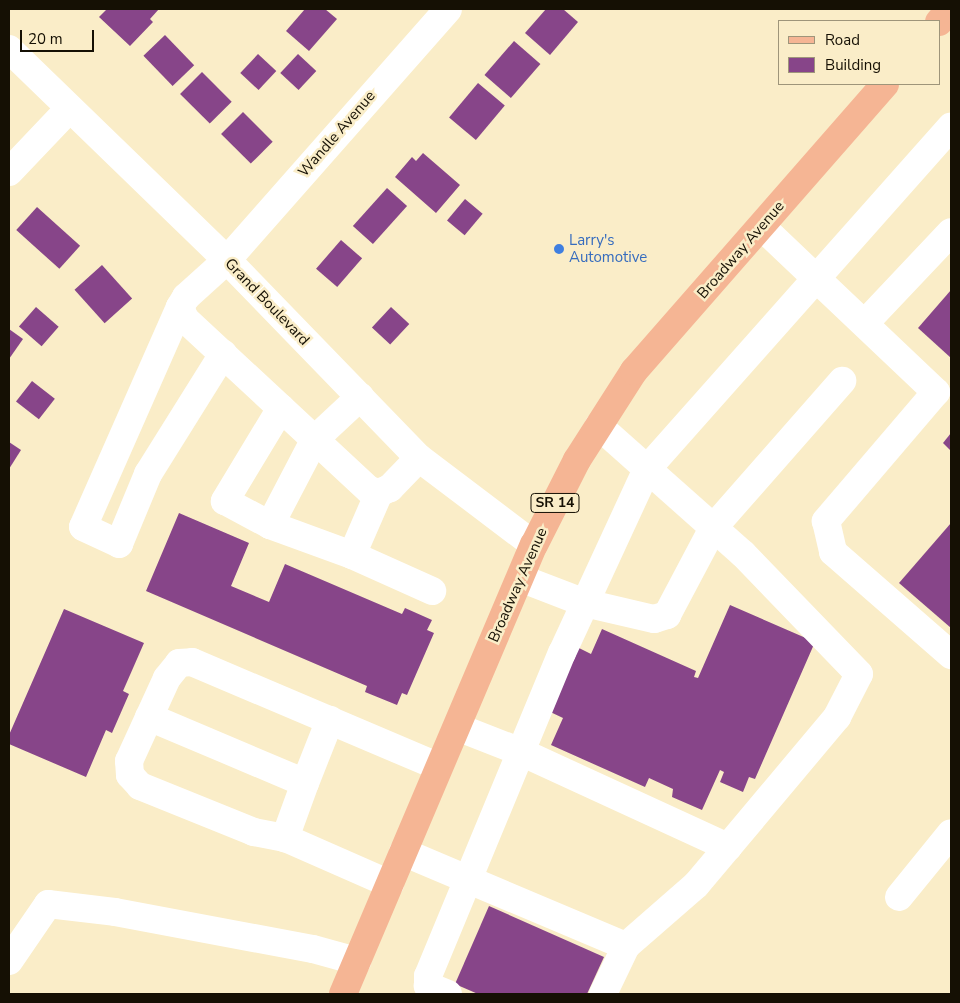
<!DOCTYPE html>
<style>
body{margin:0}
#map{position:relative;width:960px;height:1003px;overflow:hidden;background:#faedc8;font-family:"Nunito Sans",sans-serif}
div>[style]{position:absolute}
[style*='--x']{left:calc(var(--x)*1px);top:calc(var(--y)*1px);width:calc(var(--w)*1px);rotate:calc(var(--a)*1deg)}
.building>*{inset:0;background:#874589;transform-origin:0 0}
.minor>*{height:28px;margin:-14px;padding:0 14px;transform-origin:14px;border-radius:14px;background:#fff}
.major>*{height:28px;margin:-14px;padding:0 14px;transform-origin:14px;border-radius:14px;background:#f5b594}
.dots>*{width:14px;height:14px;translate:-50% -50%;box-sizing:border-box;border:2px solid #faedc8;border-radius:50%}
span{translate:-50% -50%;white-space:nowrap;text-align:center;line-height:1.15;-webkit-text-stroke:5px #faedc8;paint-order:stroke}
.shield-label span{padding:1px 4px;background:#faedc8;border:1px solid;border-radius:4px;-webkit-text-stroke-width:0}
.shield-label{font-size:14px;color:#151004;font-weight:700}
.street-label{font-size:15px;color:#151004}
.shop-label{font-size:15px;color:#366cbe}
.left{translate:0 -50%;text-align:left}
.frame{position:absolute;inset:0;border:10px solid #151004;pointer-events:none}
.legend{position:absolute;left:778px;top:20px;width:162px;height:65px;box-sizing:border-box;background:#faedc8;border:1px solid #9e957a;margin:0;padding:6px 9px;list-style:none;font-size:15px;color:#151004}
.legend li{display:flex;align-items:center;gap:10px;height:25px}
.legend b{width:25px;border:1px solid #9e957a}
.scale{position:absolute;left:20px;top:30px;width:74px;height:22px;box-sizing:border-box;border:2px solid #151004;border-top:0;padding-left:6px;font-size:15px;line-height:18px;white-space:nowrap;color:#151004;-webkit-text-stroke:4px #faedc8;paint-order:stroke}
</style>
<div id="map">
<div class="building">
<div style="clip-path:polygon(107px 9px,159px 9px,150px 19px,153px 22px,130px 46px,99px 17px)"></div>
<div style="clip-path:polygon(305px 9px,325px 9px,337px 19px,309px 51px,286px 31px)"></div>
<div style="clip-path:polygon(546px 9px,563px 9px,578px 22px,550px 55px,525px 33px)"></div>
<div style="left:165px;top:35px;width:42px;height:30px;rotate:46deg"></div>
<div style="left:514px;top:41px;width:35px;height:45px;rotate:41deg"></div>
<div style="left:258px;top:54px;width:25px;height:26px;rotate:43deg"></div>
<div style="left:298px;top:54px;width:25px;height:26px;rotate:43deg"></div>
<div style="left:202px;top:72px;width:42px;height:31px;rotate:45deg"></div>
<div style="left:478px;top:83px;width:35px;height:45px;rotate:40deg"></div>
<div style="left:243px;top:112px;width:42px;height:31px;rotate:45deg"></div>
<div style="clip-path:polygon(423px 153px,460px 185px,436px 213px,395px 177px,412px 157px,416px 161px)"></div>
<div style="left:387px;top:188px;width:27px;height:51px;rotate:42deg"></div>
<div style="left:465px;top:199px;width:23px;height:28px;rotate:40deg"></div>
<div style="left:37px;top:207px;width:58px;height:31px;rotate:42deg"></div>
<div style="left:341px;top:240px;width:28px;height:38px;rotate:41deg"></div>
<div style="left:102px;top:265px;width:45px;height:37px;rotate:48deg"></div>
<div style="clip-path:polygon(951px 290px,951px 358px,918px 328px)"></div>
<div style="left:36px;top:307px;width:30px;height:26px;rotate:41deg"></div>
<div style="left:391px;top:307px;width:25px;height:28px;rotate:43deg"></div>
<div style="clip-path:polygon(9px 329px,23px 339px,9px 359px)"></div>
<div style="left:32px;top:381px;width:29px;height:26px;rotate:38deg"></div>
<div style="clip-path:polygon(951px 433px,951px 451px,943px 443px)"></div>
<div style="clip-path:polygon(9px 442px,21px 450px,9px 469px)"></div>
<div style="clip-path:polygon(179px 513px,249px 543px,231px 586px,269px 602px,285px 564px,402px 614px,405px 608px,432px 620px,427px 630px,434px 633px,407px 695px,402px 693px,397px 705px,365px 692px,367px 686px,146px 591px)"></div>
<div style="clip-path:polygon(951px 523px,951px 628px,899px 583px)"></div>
<div style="clip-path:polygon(730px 605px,815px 642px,755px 779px,749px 777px,743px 792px,720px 782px,724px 772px,720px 770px,702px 810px,672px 797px,673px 789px,649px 778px,645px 787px,551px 745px,563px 718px,544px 709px,573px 645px,591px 654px,602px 629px,696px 671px,694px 677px,698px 678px)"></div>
<div style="clip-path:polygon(64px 609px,144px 643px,123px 691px,129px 694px,112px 733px,106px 730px,86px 777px,9px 744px,9px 735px)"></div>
<div style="clip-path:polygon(489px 906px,604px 957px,587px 994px,478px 994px,455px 984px)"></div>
</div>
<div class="minor">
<div style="--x:9;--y:49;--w:303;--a:44.1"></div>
<div style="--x:227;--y:260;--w:276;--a:45.9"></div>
<div style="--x:419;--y:458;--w:144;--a:37.1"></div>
<div style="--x:9;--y:172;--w:88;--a:-46.4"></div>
<div style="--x:762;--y:227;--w:240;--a:43.5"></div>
<div style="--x:936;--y:392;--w:170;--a:130.5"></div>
<div style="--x:826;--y:521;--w:32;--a:77"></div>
<div style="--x:833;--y:552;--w:157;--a:41.1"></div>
<div style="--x:180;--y:307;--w:240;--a:113.8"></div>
<div style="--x:83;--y:527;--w:40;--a:25"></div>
<div style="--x:119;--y:544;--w:76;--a:-67.5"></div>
<div style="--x:148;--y:474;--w:142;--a:-58"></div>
<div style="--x:865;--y:323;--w:125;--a:-46.6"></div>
<div style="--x:281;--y:408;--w:109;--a:121.1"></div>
<div style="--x:225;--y:501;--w:51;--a:28.1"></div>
<div style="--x:270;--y:525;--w:87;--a:20.1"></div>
<div style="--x:352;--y:555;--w:68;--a:-66.5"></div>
<div style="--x:419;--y:458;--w:42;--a:134"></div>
<div style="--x:390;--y:488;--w:12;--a:156"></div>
<div style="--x:379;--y:493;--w:10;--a:-163"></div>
<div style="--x:369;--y:490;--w:251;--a:-137.1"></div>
<div style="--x:185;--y:319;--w:13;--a:-113"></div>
<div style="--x:180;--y:307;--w:12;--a:-59"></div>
<div style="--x:186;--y:297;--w:55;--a:-42.1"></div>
<div style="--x:227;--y:260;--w:334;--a:-48.6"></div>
<div style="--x:270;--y:525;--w:97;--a:-62.4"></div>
<div style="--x:315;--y:439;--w:62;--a:-43"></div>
<div style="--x:352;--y:555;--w:88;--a:24.2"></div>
<div style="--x:520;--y:578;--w:70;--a:21"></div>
<div style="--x:585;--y:603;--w:71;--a:13.1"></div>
<div style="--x:654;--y:619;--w:14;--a:-17"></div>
<div style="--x:667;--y:615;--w:98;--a:-62.1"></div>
<div style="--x:713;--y:528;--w:196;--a:-48.7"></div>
<div style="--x:149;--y:717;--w:169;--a:22.9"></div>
<div style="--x:305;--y:783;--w:59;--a:110"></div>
<div style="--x:457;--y:727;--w:69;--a:21.3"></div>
<div style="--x:521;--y:752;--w:228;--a:24.7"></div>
<div style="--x:305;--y:783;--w:68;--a:-68.4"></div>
<div style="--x:403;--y:852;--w:242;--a:22.9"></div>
<div style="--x:626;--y:946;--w:93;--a:-41.1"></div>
<div style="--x:696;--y:885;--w:50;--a:-49.9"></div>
<div style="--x:728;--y:847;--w:170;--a:-50"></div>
<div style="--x:837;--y:717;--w:48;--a:-62.9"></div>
<div style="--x:859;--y:674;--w:167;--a:-134"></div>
<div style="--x:743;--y:554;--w:193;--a:-138.4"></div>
<div style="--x:390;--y:884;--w:115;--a:-156.3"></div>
<div style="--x:285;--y:838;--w:32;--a:-169"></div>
<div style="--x:254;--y:832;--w:123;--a:-158"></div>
<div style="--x:140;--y:786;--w:15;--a:-132"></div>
<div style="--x:130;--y:775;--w:14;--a:-94"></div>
<div style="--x:129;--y:761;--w:91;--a:-65.4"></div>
<div style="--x:167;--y:678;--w:19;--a:-51"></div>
<div style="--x:179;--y:663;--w:13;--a:-4"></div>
<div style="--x:192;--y:662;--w:268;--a:23"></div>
<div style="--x:899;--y:897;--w:82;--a:-50.9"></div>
<div style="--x:9;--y:961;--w:69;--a:-55.6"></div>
<div style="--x:48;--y:904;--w:67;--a:6.8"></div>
<div style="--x:115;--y:912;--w:201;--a:10.6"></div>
<div style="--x:313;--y:949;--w:46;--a:15.3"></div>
<div style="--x:448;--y:994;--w:22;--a:-158"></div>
<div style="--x:428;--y:986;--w:10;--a:-90"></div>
<div style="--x:428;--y:976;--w:350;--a:-67.5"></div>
<div style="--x:562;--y:653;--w:203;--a:-65.2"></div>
<div style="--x:647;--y:469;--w:458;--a:-48.4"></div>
<div style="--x:603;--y:994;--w:53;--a:-64.4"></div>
</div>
<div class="major">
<div style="--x:939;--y:22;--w:17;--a:-50"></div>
<div style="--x:343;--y:994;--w:488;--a:-67"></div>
<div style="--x:534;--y:545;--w:95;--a:-63.2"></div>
<div style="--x:577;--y:460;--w:106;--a:-57.4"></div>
<div style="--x:634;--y:371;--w:381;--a:-48.8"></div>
</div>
<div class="dots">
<div style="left:559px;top:249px;background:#3f7fe0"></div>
</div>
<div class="shield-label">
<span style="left:555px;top:503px">SR 14</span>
</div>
<div class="street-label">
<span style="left:337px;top:134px;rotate:-49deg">Wandle Avenue</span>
<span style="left:741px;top:250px;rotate:-49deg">Broadway Avenue</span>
<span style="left:267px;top:302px;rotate:46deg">Grand Boulevard</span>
<span style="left:518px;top:585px;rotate:-66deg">Broadway Avenue</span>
</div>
<div class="shop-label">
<span class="left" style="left:569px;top:249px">Larry's<br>Automotive</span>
</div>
<div class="frame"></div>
<ul class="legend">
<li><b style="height:6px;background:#f5b594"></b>Road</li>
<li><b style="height:14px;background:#874589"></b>Building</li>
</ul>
<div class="scale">20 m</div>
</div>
